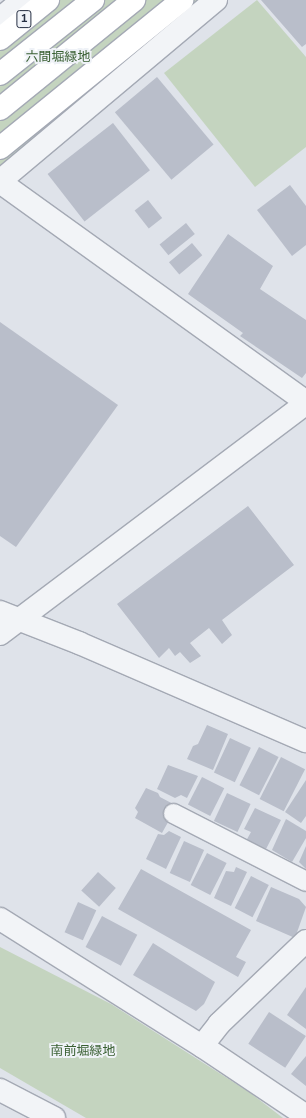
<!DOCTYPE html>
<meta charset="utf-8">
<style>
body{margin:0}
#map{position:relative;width:306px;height:1118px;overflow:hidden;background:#dfe3ea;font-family:"Nunito Sans","Noto Sans JP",sans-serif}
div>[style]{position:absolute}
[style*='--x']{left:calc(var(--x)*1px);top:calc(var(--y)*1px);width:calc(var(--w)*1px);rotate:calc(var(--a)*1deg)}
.green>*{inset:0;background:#c4d4bf}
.building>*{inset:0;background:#b9beca;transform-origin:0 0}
.roads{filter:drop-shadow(1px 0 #a4a9b4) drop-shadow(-1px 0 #a4a9b4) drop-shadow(0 1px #a4a9b4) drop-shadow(0 -1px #a4a9b4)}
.lane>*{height:19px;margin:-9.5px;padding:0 9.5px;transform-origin:9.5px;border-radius:9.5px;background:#f2f4f7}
.street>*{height:22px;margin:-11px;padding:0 11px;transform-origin:11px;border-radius:11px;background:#f2f4f7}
.highway>*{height:22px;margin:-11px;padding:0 11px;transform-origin:11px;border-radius:11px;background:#fff}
span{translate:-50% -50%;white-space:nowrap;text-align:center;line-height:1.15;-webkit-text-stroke:4px #eff2f7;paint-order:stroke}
.shield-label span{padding:1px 3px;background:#eff2f7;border:1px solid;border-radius:3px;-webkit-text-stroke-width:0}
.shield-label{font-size:12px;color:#262f42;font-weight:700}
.park-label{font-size:13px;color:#395f32}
</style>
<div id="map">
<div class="green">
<div style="clip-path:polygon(23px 0,216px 0,0 181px,0 19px)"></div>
<div style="clip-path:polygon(257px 0,306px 57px,306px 147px,255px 187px,164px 73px)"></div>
<div style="clip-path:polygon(0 947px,111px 1004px,249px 1092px,283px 1118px,86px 1118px,0 1068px)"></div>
</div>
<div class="building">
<div style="clip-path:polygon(261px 0,306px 0,306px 44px,302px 47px)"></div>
<div style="left:157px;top:77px;width:88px;height:55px;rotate:50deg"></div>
<div style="left:113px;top:123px;width:60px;height:83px;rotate:52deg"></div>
<div style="clip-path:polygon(290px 185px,306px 206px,306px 245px,292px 256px,257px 210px)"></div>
<div style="left:148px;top:200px;width:23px;height:17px;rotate:52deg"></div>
<div style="left:186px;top:223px;width:14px;height:34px;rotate:51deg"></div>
<div style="clip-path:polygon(228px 234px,273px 266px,260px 289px,306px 320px,306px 373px,302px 378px,240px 336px,243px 333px,188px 294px)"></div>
<div style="left:192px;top:243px;width:16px;height:30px;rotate:50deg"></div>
<div style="clip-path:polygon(0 322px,118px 405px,16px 547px,0 536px)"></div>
<div style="clip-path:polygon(248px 506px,294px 565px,222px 620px,232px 635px,222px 644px,209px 628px,190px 643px,201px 656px,190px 663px,180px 652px,175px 656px,169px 648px,159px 658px,117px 604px)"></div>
<div style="clip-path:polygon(207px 725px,228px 734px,213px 770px,187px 759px,193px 746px,198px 744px)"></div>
<div style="left:230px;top:738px;width:23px;height:38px;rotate:25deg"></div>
<div style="left:259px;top:747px;width:22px;height:43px;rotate:27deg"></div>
<div style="left:281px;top:757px;width:27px;height:47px;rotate:27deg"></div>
<div style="clip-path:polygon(168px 765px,198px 776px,187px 798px,181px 795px,175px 798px,157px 789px)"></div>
<div style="left:202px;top:777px;width:25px;height:31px;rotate:27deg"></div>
<div style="clip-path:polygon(306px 780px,306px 816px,301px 823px,285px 812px)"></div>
<div style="clip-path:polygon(146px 788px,158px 793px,160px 797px,177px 806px,162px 833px,135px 818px,138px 812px,135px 808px)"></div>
<div style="left:227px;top:793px;width:26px;height:31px;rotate:25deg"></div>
<div style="clip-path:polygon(255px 808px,281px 820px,266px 849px,246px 841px,251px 832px,244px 829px)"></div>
<div style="clip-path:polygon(286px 819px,306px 831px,306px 838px,292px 862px,272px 850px)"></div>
<div style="clip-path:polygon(169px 831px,181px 837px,166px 869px,146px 859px,158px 834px,164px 835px)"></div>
<div style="left:184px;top:841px;width:22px;height:35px;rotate:24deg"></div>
<div style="clip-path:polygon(306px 846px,306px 869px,299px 862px)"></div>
<div style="left:207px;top:853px;width:22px;height:36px;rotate:27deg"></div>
<div style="clip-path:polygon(236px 867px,247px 872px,231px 906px,214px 898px,226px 871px,234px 872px)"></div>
<div style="clip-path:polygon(141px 869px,251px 930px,236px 957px,246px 962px,238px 977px,118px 909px)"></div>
<div style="left:98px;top:872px;width:24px;height:25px;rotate:42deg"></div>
<div style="left:251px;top:876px;width:20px;height:36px;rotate:27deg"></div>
<div style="clip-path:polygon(271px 887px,299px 899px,306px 907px,295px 938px,256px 921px)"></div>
<div style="left:78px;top:902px;width:20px;height:33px;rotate:24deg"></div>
<div style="left:102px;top:916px;width:40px;height:35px;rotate:28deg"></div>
<div style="clip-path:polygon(153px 943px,215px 982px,204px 1004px,196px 1011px,133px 975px)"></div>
<div style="clip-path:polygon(306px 987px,306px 1029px,287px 1015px)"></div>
<div style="left:269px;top:1012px;width:44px;height:38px;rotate:33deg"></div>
<div style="clip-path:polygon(306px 1056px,306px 1086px,291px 1074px)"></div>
</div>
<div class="roads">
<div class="lane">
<div style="--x:173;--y:813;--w:149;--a:27.1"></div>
</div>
<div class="street">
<div style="--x:0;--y:19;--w:30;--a:-40"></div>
<div style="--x:0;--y:181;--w:282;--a:-40"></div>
<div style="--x:0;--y:182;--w:377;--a:35.7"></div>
<div style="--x:0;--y:612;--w:85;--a:21.4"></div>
<div style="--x:79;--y:643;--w:247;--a:23.4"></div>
<div style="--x:0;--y:634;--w:383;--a:-37"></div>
<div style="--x:0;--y:919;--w:239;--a:32.2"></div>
<div style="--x:202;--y:1046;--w:125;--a:33.9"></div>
<div style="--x:202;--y:1046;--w:28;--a:-52"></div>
<div style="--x:219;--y:1024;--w:120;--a:-43.7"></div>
<div style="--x:0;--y:1090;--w:61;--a:27.4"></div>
</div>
<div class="highway">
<div style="--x:0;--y:39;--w:62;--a:-39.1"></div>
<div style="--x:0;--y:74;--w:119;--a:-38.5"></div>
<div style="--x:0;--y:109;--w:173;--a:-39.1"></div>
<div style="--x:0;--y:148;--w:235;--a:-39.1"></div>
</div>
</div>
<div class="shield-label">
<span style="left:24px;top:19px">1</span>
</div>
<div class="park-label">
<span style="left:58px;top:57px">六間堀緑地</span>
<span style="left:83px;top:1051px">南前堀緑地</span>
</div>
</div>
